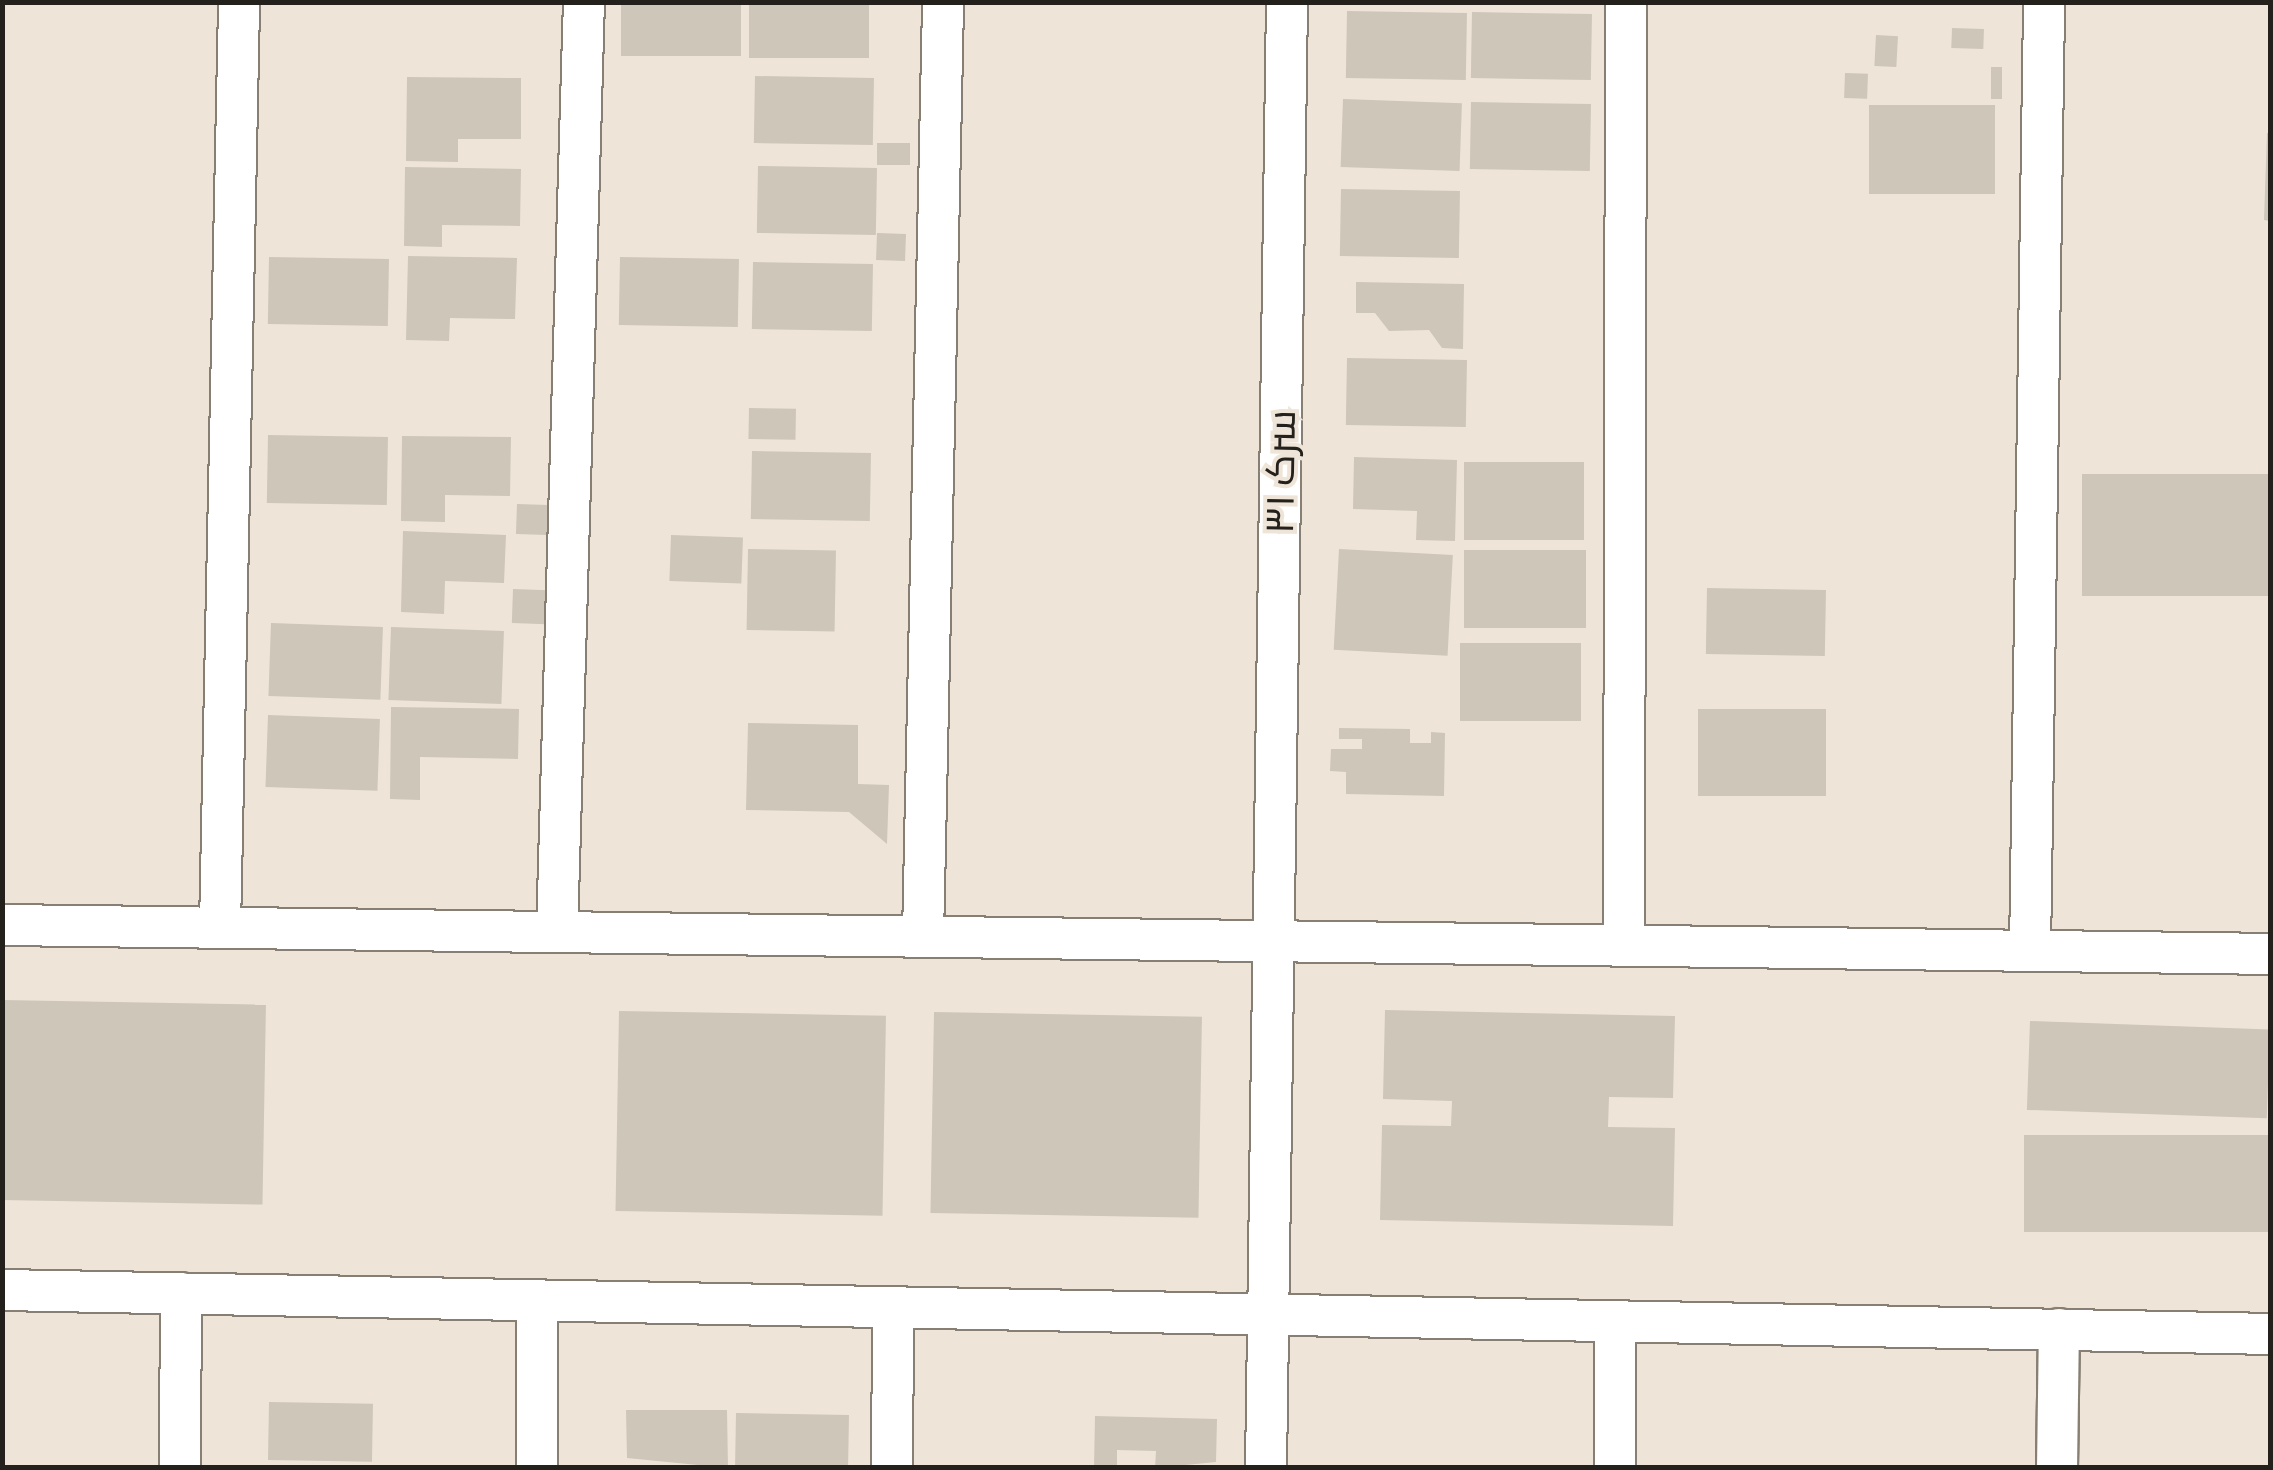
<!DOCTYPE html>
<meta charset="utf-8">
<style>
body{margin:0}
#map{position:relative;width:2273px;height:1470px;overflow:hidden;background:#eee5d8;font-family:"Zilla Slab",Cairo,serif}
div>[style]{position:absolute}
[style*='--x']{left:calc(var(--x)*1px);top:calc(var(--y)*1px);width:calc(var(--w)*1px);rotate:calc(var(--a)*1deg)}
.building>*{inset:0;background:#cec6b9;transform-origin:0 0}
.roads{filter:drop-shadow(2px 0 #877f73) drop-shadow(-2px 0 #877f73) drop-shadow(0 2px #877f73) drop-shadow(0 -2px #877f73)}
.street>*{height:40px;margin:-20px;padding:0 20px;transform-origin:20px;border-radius:20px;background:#fff}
span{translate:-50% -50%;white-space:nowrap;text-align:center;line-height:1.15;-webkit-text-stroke:8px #eee5d8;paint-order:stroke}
.street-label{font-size:40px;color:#24211c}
.frame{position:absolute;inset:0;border:5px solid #24211c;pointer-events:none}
</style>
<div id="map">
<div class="building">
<div style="left:621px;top:2px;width:120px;height:54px"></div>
<div style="left:749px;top:2px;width:120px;height:56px"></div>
<div style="left:1347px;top:11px;width:120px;height:67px;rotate:1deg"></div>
<div style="left:1472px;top:12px;width:120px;height:66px;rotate:1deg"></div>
<div style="left:1952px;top:28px;width:32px;height:20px;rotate:2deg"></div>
<div style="left:1876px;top:35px;width:22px;height:31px;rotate:3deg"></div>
<div style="left:1991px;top:67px;width:11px;height:32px"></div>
<div style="left:1845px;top:73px;width:23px;height:25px;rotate:2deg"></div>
<div style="left:755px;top:76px;width:119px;height:67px;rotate:1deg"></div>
<div style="clip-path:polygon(407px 77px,521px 78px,521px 139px,458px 139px,458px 162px,406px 161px)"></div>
<div style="left:1343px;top:99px;width:119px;height:68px;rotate:2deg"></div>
<div style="left:1471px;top:102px;width:120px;height:67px;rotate:1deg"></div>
<div style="left:1869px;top:105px;width:126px;height:89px"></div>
<div style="clip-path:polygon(2267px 133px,2270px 133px,2270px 221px,2264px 220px)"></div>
<div style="left:877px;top:143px;width:33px;height:22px"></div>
<div style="left:758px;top:166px;width:119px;height:67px;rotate:1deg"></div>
<div style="clip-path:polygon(405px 167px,521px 169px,520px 226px,442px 225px,442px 247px,404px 246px)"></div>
<div style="left:1341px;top:189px;width:119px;height:67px;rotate:1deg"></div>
<div style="left:877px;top:233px;width:29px;height:27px;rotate:2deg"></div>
<div style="clip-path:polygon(408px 256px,517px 258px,515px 319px,450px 318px,449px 341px,406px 340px)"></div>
<div style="left:269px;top:257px;width:120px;height:67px;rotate:1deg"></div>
<div style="left:620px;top:257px;width:119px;height:68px;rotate:1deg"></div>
<div style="left:753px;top:262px;width:120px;height:67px;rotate:1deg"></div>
<div style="clip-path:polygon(1356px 282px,1464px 284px,1463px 349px,1442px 348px,1429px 330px,1389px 331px,1375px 313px,1356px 313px)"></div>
<div style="left:1347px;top:358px;width:120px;height:67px;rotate:1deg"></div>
<div style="left:749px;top:408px;width:47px;height:31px;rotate:1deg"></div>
<div style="left:268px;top:435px;width:120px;height:68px;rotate:1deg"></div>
<div style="clip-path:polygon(402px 436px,511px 437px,510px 496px,445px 495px,445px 522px,401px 521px)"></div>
<div style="left:752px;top:451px;width:119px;height:68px;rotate:1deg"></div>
<div style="clip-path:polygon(1354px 457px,1457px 460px,1455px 541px,1416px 540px,1417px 511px,1353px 509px)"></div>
<div style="left:1464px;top:462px;width:120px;height:78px"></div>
<div style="left:2082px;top:474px;width:188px;height:122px"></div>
<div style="left:517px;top:504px;width:31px;height:30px;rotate:2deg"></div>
<div style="clip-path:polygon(403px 531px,506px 535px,504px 583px,445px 581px,444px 614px,401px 612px)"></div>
<div style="left:671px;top:535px;width:72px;height:46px;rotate:2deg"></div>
<div style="left:748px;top:549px;width:88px;height:81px;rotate:1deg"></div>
<div style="left:1339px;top:549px;width:114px;height:101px;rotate:3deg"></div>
<div style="left:1464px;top:550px;width:122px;height:78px"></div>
<div style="left:1707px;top:588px;width:119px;height:66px;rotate:1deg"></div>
<div style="left:513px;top:589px;width:35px;height:34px;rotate:2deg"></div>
<div style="left:271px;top:623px;width:112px;height:73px;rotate:2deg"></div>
<div style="left:391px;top:627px;width:113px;height:73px;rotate:2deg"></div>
<div style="left:1460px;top:643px;width:121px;height:78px"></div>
<div style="clip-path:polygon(391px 707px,519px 709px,518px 759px,420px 757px,420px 800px,390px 799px)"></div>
<div style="left:1698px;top:709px;width:128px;height:87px"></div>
<div style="left:268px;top:715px;width:112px;height:72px;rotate:2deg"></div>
<div style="clip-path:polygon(748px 723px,858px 725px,858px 784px,889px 785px,887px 844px,849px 812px,746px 810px)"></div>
<div style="clip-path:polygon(1339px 728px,1410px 729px,1410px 743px,1431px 743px,1431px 732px,1445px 733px,1444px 796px,1346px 794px,1346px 772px,1330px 771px,1331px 749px,1362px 749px,1362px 739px,1339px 739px)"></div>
<div style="left:2px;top:1000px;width:264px;height:200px;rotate:1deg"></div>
<div style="clip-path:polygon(1385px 1010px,1675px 1016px,1673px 1098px,1609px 1097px,1608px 1127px,1675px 1128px,1673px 1226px,1380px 1220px,1382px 1125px,1451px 1126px,1452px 1101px,1383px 1099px)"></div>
<div style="left:619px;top:1011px;width:267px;height:200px;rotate:1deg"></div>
<div style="left:934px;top:1012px;width:268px;height:201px;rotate:1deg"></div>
<div style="left:2030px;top:1021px;width:240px;height:89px;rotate:2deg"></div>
<div style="left:2024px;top:1135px;width:246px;height:97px"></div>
<div style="left:269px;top:1402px;width:104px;height:58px;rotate:1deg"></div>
<div style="clip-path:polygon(626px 1410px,727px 1410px,728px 1468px,627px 1458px)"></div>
<div style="left:736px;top:1413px;width:113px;height:55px;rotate:1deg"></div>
<div style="clip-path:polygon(1095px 1416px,1217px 1419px,1216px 1462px,1155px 1468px,1156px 1451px,1117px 1450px,1117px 1468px,1094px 1468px)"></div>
</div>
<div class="roads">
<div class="street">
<div style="--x:2;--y:925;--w:2268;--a:0.73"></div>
<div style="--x:220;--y:928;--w:926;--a:-88.82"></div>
<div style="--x:557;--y:932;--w:930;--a:-88.34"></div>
<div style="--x:923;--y:937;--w:935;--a:-88.77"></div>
<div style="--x:1624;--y:945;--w:943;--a:-89.88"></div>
<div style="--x:2030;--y:951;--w:949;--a:-89.15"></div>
<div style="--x:2;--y:1290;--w:2268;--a:1.11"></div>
<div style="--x:537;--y:1301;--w:167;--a:90"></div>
<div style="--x:1615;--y:1321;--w:147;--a:90"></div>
<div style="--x:180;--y:1468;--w:175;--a:-89.7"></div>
<div style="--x:892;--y:1468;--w:161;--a:-89.6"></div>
<div style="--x:1266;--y:1468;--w:1466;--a:-89.18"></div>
<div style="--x:2057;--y:1468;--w:139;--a:-89.2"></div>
</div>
</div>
<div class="street-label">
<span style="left:1280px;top:472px;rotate:-89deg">سرک ۳۱</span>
</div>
<div class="frame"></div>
</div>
